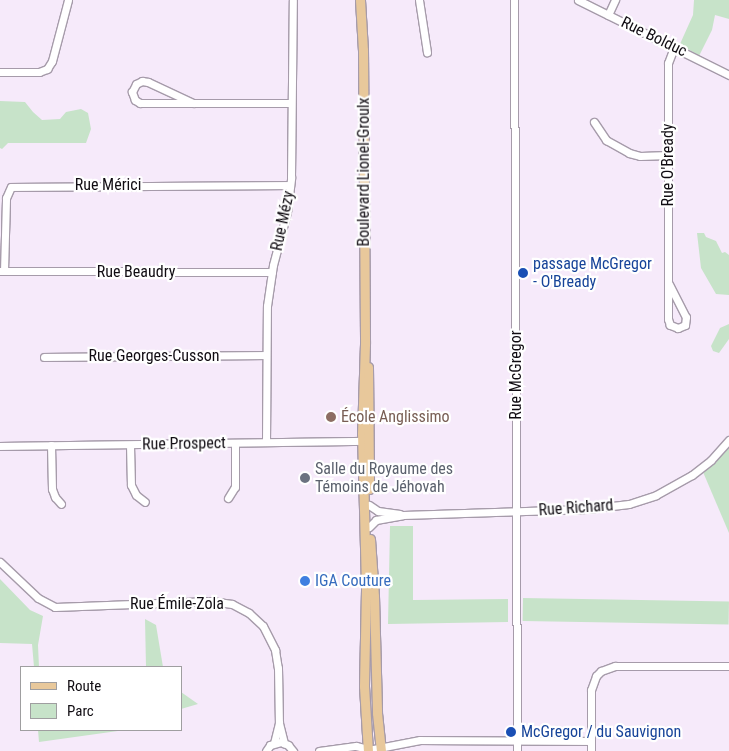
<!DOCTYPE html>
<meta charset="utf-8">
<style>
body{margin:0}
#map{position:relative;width:729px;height:751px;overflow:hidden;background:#f6eafa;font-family:"Roboto Condensed",sans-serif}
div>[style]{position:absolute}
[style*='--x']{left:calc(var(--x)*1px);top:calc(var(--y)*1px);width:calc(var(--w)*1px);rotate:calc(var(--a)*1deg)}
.green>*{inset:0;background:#c7e3c9;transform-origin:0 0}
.roads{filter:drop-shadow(1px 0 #a69baa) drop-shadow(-1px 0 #a69baa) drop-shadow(0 1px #a69baa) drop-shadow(0 -1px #a69baa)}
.minor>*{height:7px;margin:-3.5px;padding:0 3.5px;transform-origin:3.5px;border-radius:3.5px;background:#fff}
.major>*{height:9px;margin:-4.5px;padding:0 4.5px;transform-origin:4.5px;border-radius:4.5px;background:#e8c89b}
.dots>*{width:14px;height:14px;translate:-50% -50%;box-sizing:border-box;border:2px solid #fff;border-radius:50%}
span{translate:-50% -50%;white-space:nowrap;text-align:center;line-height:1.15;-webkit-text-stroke:4.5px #fff;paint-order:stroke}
.street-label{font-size:16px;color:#100c12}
.transit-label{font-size:16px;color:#164399}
.left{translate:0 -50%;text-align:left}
.education-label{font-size:16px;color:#785e54}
.worship-label{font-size:16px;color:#5b616d}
.shop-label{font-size:16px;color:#366cbe}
.legend{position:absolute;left:20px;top:666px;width:162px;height:65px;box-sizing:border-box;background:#fff;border:1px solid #9f9ea0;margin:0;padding:6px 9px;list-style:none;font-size:15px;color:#100c12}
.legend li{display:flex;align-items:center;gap:10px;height:25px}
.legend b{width:25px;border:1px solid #9f9ea0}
</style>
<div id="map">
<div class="green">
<div style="clip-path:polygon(694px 0,729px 0,729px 19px,715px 15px,712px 30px,699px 56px,680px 44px,693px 15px)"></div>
<div style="clip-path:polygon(0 101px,25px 102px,33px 112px,42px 120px,60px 119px,66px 112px,81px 109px,88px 113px,91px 129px,86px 143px,8px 143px,2px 149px,0 148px)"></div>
<div style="clip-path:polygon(697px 233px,704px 233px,706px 237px,716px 241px,722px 253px,725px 252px,729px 255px,729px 295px,716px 294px,701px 268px)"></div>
<div style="clip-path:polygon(729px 324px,729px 339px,719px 353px,713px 351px,711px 346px,720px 328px)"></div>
<div style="clip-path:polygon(729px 448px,729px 533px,703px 472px)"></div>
<div style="clip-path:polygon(390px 526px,413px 526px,413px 600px,508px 599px,508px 622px,388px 624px)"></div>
<div style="clip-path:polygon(0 579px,30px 610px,43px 616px,38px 645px,39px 667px,34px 667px,32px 644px,0 643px)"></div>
<div style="left:523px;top:598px;width:206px;height:23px;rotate:1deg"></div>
<div style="clip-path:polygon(145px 619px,156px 625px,163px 667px,146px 667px)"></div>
<div style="clip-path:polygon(181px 692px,198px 704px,181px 709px)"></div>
<div style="clip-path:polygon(38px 730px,125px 730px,39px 742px)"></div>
</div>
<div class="roads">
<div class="minor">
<div style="--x:419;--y:0;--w:53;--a:81.3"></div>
<div style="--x:514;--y:0;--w:751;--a:89.77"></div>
<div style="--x:578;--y:0;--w:169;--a:26.4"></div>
<div style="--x:608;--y:15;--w:17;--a:-65"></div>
<div style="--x:0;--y:72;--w:39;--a:0"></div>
<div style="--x:39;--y:72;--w:9;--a:-21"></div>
<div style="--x:47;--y:69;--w:9;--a:-58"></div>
<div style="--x:52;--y:61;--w:63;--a:-75.3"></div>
<div style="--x:142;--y:81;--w:6;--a:9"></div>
<div style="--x:148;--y:82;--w:50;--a:25"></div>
<div style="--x:193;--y:103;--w:53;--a:180"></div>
<div style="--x:140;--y:103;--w:6;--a:-149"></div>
<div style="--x:135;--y:100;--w:9;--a:-111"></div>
<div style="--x:132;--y:92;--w:9;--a:-63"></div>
<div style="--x:136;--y:84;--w:7;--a:-27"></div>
<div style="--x:193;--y:103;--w:98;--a:0"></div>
<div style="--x:594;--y:122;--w:22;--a:56"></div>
<div style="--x:606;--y:140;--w:26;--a:29"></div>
<div style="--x:629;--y:153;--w:11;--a:15"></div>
<div style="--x:640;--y:156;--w:28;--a:-2"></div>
<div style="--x:0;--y:271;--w:272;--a:0.2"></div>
<div style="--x:4;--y:271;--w:73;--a:-88.4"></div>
<div style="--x:6;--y:198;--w:12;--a:-66"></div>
<div style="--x:11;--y:187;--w:279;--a:-0.4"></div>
<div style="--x:669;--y:284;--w:37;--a:63"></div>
<div style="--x:686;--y:317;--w:8;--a:97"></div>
<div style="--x:685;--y:325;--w:8;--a:157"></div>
<div style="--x:678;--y:328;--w:9;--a:-159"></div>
<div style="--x:670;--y:325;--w:6;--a:-108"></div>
<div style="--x:668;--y:319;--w:256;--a:-90"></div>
<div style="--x:668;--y:63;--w:17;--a:-69"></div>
<div style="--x:44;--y:357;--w:221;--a:-0.5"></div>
<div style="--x:266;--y:442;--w:136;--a:-89.6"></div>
<div style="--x:267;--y:306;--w:41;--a:-81.7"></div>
<div style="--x:273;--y:265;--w:55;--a:-75.2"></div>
<div style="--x:287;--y:212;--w:35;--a:-83"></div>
<div style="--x:291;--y:177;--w:177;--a:-89.4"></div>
<div style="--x:51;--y:445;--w:44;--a:88.7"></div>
<div style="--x:52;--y:489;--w:9;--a:69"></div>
<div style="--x:55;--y:497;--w:9;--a:49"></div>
<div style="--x:130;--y:445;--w:40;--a:88.6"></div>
<div style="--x:131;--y:485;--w:11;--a:63"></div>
<div style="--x:136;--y:495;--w:11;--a:38"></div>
<div style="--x:0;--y:446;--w:367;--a:-0.8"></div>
<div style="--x:228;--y:498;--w:13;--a:-58"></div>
<div style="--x:235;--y:487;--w:44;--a:-90"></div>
<div style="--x:369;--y:505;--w:11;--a:34"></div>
<div style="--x:378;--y:511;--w:22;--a:8"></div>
<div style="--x:369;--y:527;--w:10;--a:-45"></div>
<div style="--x:376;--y:520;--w:27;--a:-10"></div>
<div style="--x:403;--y:515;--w:184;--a:-1.9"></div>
<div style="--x:587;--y:509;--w:42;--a:-6.8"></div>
<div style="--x:629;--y:504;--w:28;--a:-18"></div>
<div style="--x:656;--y:495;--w:41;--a:-29.1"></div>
<div style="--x:692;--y:475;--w:24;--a:-38"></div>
<div style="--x:711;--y:460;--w:27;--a:-48"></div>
<div style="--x:0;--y:562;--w:52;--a:43.5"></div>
<div style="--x:38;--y:598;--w:19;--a:28"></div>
<div style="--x:55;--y:607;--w:156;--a:-2.2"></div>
<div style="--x:211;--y:601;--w:21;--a:8"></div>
<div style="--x:232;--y:604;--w:19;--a:28"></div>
<div style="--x:249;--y:613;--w:19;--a:43"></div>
<div style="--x:263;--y:626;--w:27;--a:63"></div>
<div style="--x:275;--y:650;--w:18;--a:81"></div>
<div style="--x:278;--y:668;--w:55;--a:89"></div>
<div style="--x:279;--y:723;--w:21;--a:76"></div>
<div style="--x:274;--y:743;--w:21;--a:-76"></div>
<div style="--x:266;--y:751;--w:7;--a:-56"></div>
<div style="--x:270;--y:745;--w:11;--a:-15"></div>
<div style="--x:281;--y:742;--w:8;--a:23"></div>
<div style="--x:288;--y:745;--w:8;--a:50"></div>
<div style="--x:319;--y:751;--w:37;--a:-8"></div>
<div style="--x:356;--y:746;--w:12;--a:14"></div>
<div style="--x:363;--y:751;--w:58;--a:-10.9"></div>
<div style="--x:420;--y:740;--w:171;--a:0.3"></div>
<div style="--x:591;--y:751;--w:61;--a:-90"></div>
<div style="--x:591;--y:690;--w:15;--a:-70"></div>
<div style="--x:596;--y:676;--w:7;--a:-45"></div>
<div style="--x:601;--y:671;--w:15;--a:-20"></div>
<div style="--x:615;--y:666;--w:114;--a:0"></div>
</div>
<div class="major">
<div style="--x:360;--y:0;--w:50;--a:86.6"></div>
<div style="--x:363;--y:50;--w:294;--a:89.6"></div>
<div style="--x:365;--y:344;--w:89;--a:91.9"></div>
<div style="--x:362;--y:433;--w:157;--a:88.5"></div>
<div style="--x:366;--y:590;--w:96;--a:91.2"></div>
<div style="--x:364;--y:686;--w:65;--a:86.5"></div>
<div style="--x:368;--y:367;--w:122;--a:89.5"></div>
<div style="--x:370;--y:539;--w:57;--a:86"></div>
<div style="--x:374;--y:596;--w:117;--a:88.5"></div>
<div style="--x:377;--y:713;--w:38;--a:84"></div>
</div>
</div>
<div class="dots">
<div style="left:523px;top:273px;background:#1a4fb4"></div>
<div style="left:331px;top:417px;background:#8d6e63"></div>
<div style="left:305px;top:478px;background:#6b7280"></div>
<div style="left:305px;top:581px;background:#3f7fe0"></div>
<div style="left:511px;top:732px;background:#1a4fb4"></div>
</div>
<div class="street-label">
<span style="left:654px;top:37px;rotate:26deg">Rue Bolduc</span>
<span style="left:668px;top:165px;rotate:-90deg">Rue O'Bready</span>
<span style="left:364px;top:172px;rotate:-90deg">Boulevard Lionel-Groulx</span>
<span style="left:108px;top:185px">Rue Mérici</span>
<span style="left:283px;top:221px;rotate:-78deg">Rue Mézy</span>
<span style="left:136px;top:272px">Rue Beaudry</span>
<span style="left:154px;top:356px">Rue Georges-Cusson</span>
<span style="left:516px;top:375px;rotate:-90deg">Rue McGregor</span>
<span style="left:184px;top:444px;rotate:-1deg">Rue Prospect</span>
<span style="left:576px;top:508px;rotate:-4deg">Rue Richard</span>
<span style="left:177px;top:604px">Rue Émile-Zola</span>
</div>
<div class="transit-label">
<span class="left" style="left:533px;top:273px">passage McGregor<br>- O'Bready</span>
<span class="left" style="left:521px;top:732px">McGregor / du Sauvignon</span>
</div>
<div class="education-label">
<span class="left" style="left:341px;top:417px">École Anglissimo</span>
</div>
<div class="worship-label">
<span class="left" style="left:315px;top:478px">Salle du Royaume des<br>Témoins de Jéhovah</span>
</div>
<div class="shop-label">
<span class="left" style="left:315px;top:581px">IGA Couture</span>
</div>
<ul class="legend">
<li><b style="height:6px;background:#e8c89b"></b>Route</li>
<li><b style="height:14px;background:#c7e3c9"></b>Parc</li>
</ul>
</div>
